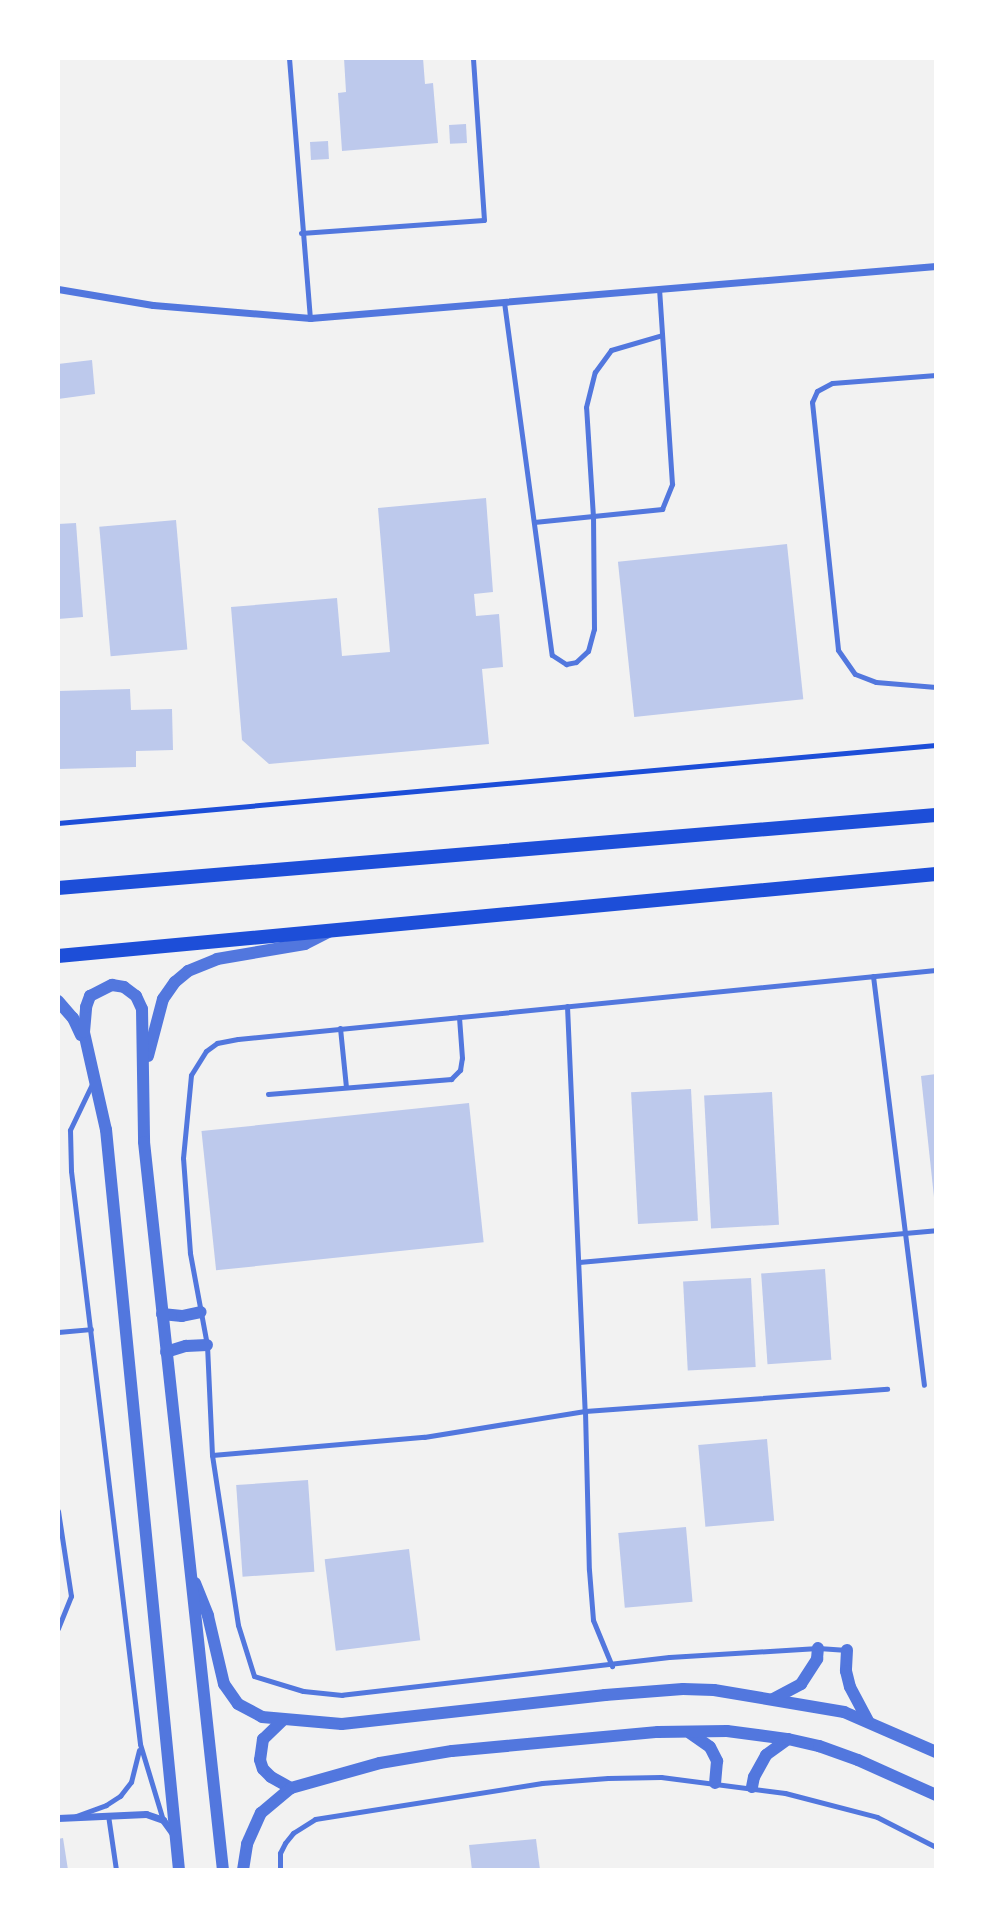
<!DOCTYPE html>
<style>
body{margin:0}
#map{position:relative;width:994px;height:1928px;overflow:hidden;background:#f2f2f2;font-family:Overpass,sans-serif}
div>[style]{position:absolute}
[style*='--x']{left:calc(var(--x)*1px);top:calc(var(--y)*1px);width:calc(var(--w)*1px);rotate:calc(var(--a)*1deg)}
.building>*{inset:0;background:#bdc9ec;transform-origin:0 0}
.path>*{height:4.5px;margin:-2.25px;padding:0 2.25px;transform-origin:2.25px;border-radius:2.25px;background:#1d4ed8}
.service>*{height:5px;margin:-2.5px;padding:0 2.5px;transform-origin:2.5px;border-radius:2.5px;background:#5277de}
.minor>*{height:7px;margin:-3.5px;padding:0 3.5px;transform-origin:3.5px;border-radius:3.5px;background:#5277de}
.tertiary>*{height:12px;margin:-6px;padding:0 6px;transform-origin:6px;border-radius:6px;background:#5277de}
.secondary>*{height:14px;margin:-7px;padding:0 7px;transform-origin:7px;border-radius:7px;background:#1d4ed8}
span{translate:-50% -50%;white-space:nowrap;text-align:center;line-height:1.15;-webkit-text-stroke:7px #fff;paint-order:stroke}
.frame{position:absolute;inset:0;border:60px solid #fff;pointer-events:none}
</style>
<div id="map">
<div class="building">
<div style="clip-path:polygon(344px 58px,423px 58px,425px 84px,433px 83px,438px 143px,342px 151px,338px 93px,346px 92px)"></div>
<div style="left:466px;top:124px;width:19px;height:17px;rotate:87deg"></div>
<div style="left:328px;top:141px;width:18px;height:18px;rotate:87deg"></div>
<div style="clip-path:polygon(92px 360px,95px 394px,58px 399px,58px 364px)"></div>
<div style="clip-path:polygon(486px 498px,493px 592px,474px 594px,476px 616px,499px 614px,503px 667px,482px 669px,489px 744px,269px 764px,242px 740px,231px 607px,337px 598px,342px 656px,390px 652px,378px 508px)"></div>
<div style="left:176px;top:520px;width:130px;height:77px;rotate:85deg"></div>
<div style="clip-path:polygon(76px 523px,83px 617px,58px 619px,58px 524px)"></div>
<div style="left:787px;top:544px;width:156px;height:170px;rotate:84deg"></div>
<div style="clip-path:polygon(130px 689px,131px 710px,172px 709px,173px 750px,136px 751px,136px 767px,58px 769px,58px 691px)"></div>
<div style="clip-path:polygon(936px 1074px,936px 1197px,934px 1197px,921px 1076px)"></div>
<div style="left:691px;top:1089px;width:132px;height:60px;rotate:87deg"></div>
<div style="left:772px;top:1092px;width:133px;height:68px;rotate:87deg"></div>
<div style="left:469px;top:1103px;width:140px;height:269px;rotate:84deg"></div>
<div style="left:825px;top:1269px;width:91px;height:64px;rotate:86deg"></div>
<div style="left:751px;top:1278px;width:89px;height:68px;rotate:87deg"></div>
<div style="left:767px;top:1439px;width:82px;height:69px;rotate:85deg"></div>
<div style="left:308px;top:1480px;width:92px;height:72px;rotate:86deg"></div>
<div style="left:686px;top:1527px;width:75px;height:68px;rotate:85deg"></div>
<div style="left:409px;top:1549px;width:92px;height:85px;rotate:83deg"></div>
<div style="clip-path:polygon(63px 1838px,68px 1870px,58px 1870px,58px 1839px)"></div>
<div style="clip-path:polygon(536px 1839px,540px 1870px,472px 1870px,469px 1845px)"></div>
</div>
<div class="path">
<div style="--x:58;--y:823;--w:881;--a:-5.08"></div>
</div>
<div class="service">
<div style="--x:289;--y:58;--w:261;--a:85.4"></div>
<div style="--x:301;--y:233;--w:183;--a:-4.1"></div>
<div style="--x:484;--y:220;--w:162;--a:-93.9"></div>
<div style="--x:504;--y:302;--w:356;--a:82.3"></div>
<div style="--x:552;--y:655;--w:17;--a:33"></div>
<div style="--x:566;--y:664;--w:10;--a:-11"></div>
<div style="--x:576;--y:662;--w:16;--a:-43"></div>
<div style="--x:588;--y:651;--w:23;--a:-75"></div>
<div style="--x:594;--y:629;--w:112;--a:-90.5"></div>
<div style="--x:593;--y:517;--w:110;--a:-93.6"></div>
<div style="--x:586;--y:407;--w:36;--a:-76"></div>
<div style="--x:595;--y:372;--w:27;--a:-54"></div>
<div style="--x:611;--y:350;--w:53;--a:-16.4"></div>
<div style="--x:936;--y:375;--w:104;--a:175.6"></div>
<div style="--x:832;--y:383;--w:17;--a:152"></div>
<div style="--x:817;--y:391;--w:12;--a:114"></div>
<div style="--x:812;--y:402;--w:249;--a:84"></div>
<div style="--x:838;--y:650;--w:29;--a:55"></div>
<div style="--x:855;--y:674;--w:22;--a:21"></div>
<div style="--x:876;--y:682;--w:60;--a:4.8"></div>
<div style="--x:534;--y:522;--w:129;--a:-5.8"></div>
<div style="--x:662;--y:509;--w:27;--a:-68"></div>
<div style="--x:672;--y:484;--w:195;--a:-93.8"></div>
<div style="--x:873;--y:976;--w:412;--a:82.9"></div>
<div style="--x:567;--y:1006;--w:405;--a:87.5"></div>
<div style="--x:585;--y:1411;--w:159;--a:88.6"></div>
<div style="--x:589;--y:1570;--w:50;--a:85.4"></div>
<div style="--x:593;--y:1620;--w:50;--a:67.6"></div>
<div style="--x:340;--y:1028;--w:59;--a:84.2"></div>
<div style="--x:92;--y:1084;--w:51;--a:115.6"></div>
<div style="--x:70;--y:1130;--w:41;--a:88.6"></div>
<div style="--x:71;--y:1171;--w:577;--a:83.13"></div>
<div style="--x:140;--y:1744;--w:79;--a:73.2"></div>
<div style="--x:268;--y:1094;--w:184;--a:-4.7"></div>
<div style="--x:451;--y:1079;--w:13;--a:-45"></div>
<div style="--x:460;--y:1070;--w:12;--a:-81"></div>
<div style="--x:462;--y:1058;--w:41;--a:-94.2"></div>
<div style="--x:579;--y:1262;--w:358;--a:-5.1"></div>
<div style="--x:58;--y:1332;--w:33;--a:-5"></div>
<div style="--x:212;--y:1455;--w:213;--a:-4.9"></div>
<div style="--x:424;--y:1437;--w:163;--a:-9.2"></div>
<div style="--x:585;--y:1411;--w:303;--a:-4.2"></div>
<div style="--x:58;--y:1511;--w:86;--a:81.3"></div>
<div style="--x:71;--y:1596;--w:35;--a:112"></div>
<div style="--x:847;--y:1650;--w:29;--a:-176"></div>
<div style="--x:818;--y:1648;--w:149;--a:176.5"></div>
<div style="--x:669;--y:1657;--w:329;--a:173.4"></div>
<div style="--x:342;--y:1695;--w:39;--a:-174"></div>
<div style="--x:303;--y:1691;--w:51;--a:-163"></div>
<div style="--x:254;--y:1676;--w:53;--a:-107.4"></div>
<div style="--x:238;--y:1625;--w:172;--a:-98.7"></div>
<div style="--x:212;--y:1455;--w:110;--a:-92.6"></div>
<div style="--x:207;--y:1345;--w:94;--a:-100.5"></div>
<div style="--x:190;--y:1253;--w:95;--a:-94.2"></div>
<div style="--x:183;--y:1158;--w:83;--a:-84.5"></div>
<div style="--x:191;--y:1075;--w:28;--a:-58"></div>
<div style="--x:206;--y:1051;--w:14;--a:-36"></div>
<div style="--x:217;--y:1043;--w:21;--a:-11"></div>
<div style="--x:238;--y:1039;--w:701;--a:-5.65"></div>
<div style="--x:108;--y:1815;--w:56;--a:81.7"></div>
<div style="--x:76;--y:1816;--w:32;--a:-20"></div>
<div style="--x:106;--y:1805;--w:17;--a:-33"></div>
<div style="--x:120;--y:1796;--w:18;--a:-52"></div>
<div style="--x:131;--y:1782;--w:33;--a:-76"></div>
<div style="--x:280;--y:1870;--w:17;--a:-90"></div>
<div style="--x:280;--y:1853;--w:11;--a:-63"></div>
<div style="--x:285;--y:1843;--w:13;--a:-51"></div>
<div style="--x:293;--y:1833;--w:26;--a:-32"></div>
<div style="--x:315;--y:1819;--w:230;--a:-9"></div>
<div style="--x:542;--y:1783;--w:66;--a:-4.3"></div>
<div style="--x:608;--y:1778;--w:53;--a:-1.1"></div>
<div style="--x:661;--y:1777;--w:125;--a:7.4"></div>
<div style="--x:785;--y:1793;--w:95;--a:14.6"></div>
<div style="--x:877;--y:1817;--w:66;--a:27"></div>
</div>
<div class="minor">
<div style="--x:58;--y:289;--w:96;--a:9.6"></div>
<div style="--x:153;--y:305;--w:158;--a:4.7"></div>
<div style="--x:310;--y:318;--w:628;--a:-4.75"></div>
<div style="--x:58;--y:1818;--w:88;--a:-2.6"></div>
<div style="--x:146;--y:1814;--w:18;--a:19"></div>
<div style="--x:163;--y:1820;--w:19;--a:54"></div>
</div>
<div class="tertiary">
<div style="--x:58;--y:1001;--w:23;--a:49"></div>
<div style="--x:73;--y:1018;--w:19;--a:65"></div>
<div style="--x:148;--y:1056;--w:59;--a:-75.3"></div>
<div style="--x:163;--y:999;--w:21;--a:-55"></div>
<div style="--x:175;--y:982;--w:17;--a:-40"></div>
<div style="--x:188;--y:971;--w:31;--a:-22"></div>
<div style="--x:217;--y:959;--w:89;--a:-9.7"></div>
<div style="--x:305;--y:944;--w:27;--a:-27"></div>
<div style="--x:162;--y:1314;--w:20;--a:6"></div>
<div style="--x:182;--y:1316;--w:19;--a:-12"></div>
<div style="--x:166;--y:1352;--w:21;--a:-17"></div>
<div style="--x:186;--y:1346;--w:21;--a:-3"></div>
<div style="--x:195;--y:1583;--w:35;--a:68"></div>
<div style="--x:208;--y:1616;--w:70;--a:76.8"></div>
<div style="--x:224;--y:1684;--w:24;--a:55"></div>
<div style="--x:238;--y:1704;--w:27;--a:28"></div>
<div style="--x:262;--y:1717;--w:80;--a:5"></div>
<div style="--x:342;--y:1724;--w:265;--a:-6.3"></div>
<div style="--x:605;--y:1695;--w:78;--a:-4.4"></div>
<div style="--x:683;--y:1689;--w:31;--a:2"></div>
<div style="--x:714;--y:1690;--w:132;--a:9.6"></div>
<div style="--x:844;--y:1712;--w:100;--a:23.5"></div>
<div style="--x:847;--y:1650;--w:21;--a:93"></div>
<div style="--x:846;--y:1671;--w:16;--a:76"></div>
<div style="--x:850;--y:1687;--w:38;--a:62"></div>
<div style="--x:773;--y:1699;--w:32;--a:-28"></div>
<div style="--x:801;--y:1684;--w:30;--a:-57"></div>
<div style="--x:817;--y:1659;--w:11;--a:-85"></div>
<div style="--x:283;--y:1720;--w:28;--a:136"></div>
<div style="--x:263;--y:1739;--w:21;--a:98"></div>
<div style="--x:260;--y:1760;--w:9;--a:72"></div>
<div style="--x:263;--y:1769;--w:11;--a:45"></div>
<div style="--x:271;--y:1777;--w:23;--a:29"></div>
<div style="--x:690;--y:1733;--w:24;--a:35"></div>
<div style="--x:710;--y:1747;--w:16;--a:63"></div>
<div style="--x:717;--y:1761;--w:22;--a:95"></div>
<div style="--x:752;--y:1787;--w:10;--a:-79"></div>
<div style="--x:754;--y:1777;--w:25;--a:-61"></div>
<div style="--x:766;--y:1755;--w:27;--a:-36"></div>
<div style="--x:179;--y:1870;--w:744;--a:-95.63"></div>
<div style="--x:106;--y:1130;--w:100;--a:-102.7"></div>
<div style="--x:84;--y:1032;--w:25;--a:-85"></div>
<div style="--x:86;--y:1007;--w:12;--a:-70"></div>
<div style="--x:90;--y:996;--w:25;--a:-27"></div>
<div style="--x:112;--y:985;--w:12;--a:9"></div>
<div style="--x:124;--y:987;--w:15;--a:37"></div>
<div style="--x:136;--y:996;--w:14;--a:65"></div>
<div style="--x:142;--y:1009;--w:133;--a:89.1"></div>
<div style="--x:144;--y:1142;--w:732;--a:83.81"></div>
<div style="--x:243;--y:1870;--w:26;--a:-81"></div>
<div style="--x:247;--y:1844;--w:34;--a:-66"></div>
<div style="--x:261;--y:1813;--w:39;--a:-40"></div>
<div style="--x:291;--y:1788;--w:92;--a:-15.7"></div>
<div style="--x:380;--y:1763;--w:73;--a:-9.5"></div>
<div style="--x:452;--y:1751;--w:207;--a:-5.3"></div>
<div style="--x:658;--y:1732;--w:69;--a:-0.8"></div>
<div style="--x:727;--y:1731;--w:62;--a:7.5"></div>
<div style="--x:788;--y:1739;--w:32;--a:13"></div>
<div style="--x:819;--y:1746;--w:41;--a:19.7"></div>
<div style="--x:858;--y:1760;--w:85;--a:24.2"></div>
</div>
<div class="secondary">
<div style="--x:58;--y:888;--w:881;--a:-4.75"></div>
<div style="--x:58;--y:956;--w:882;--a:-5.34"></div>
</div>
<div class="frame"></div>
</div>
